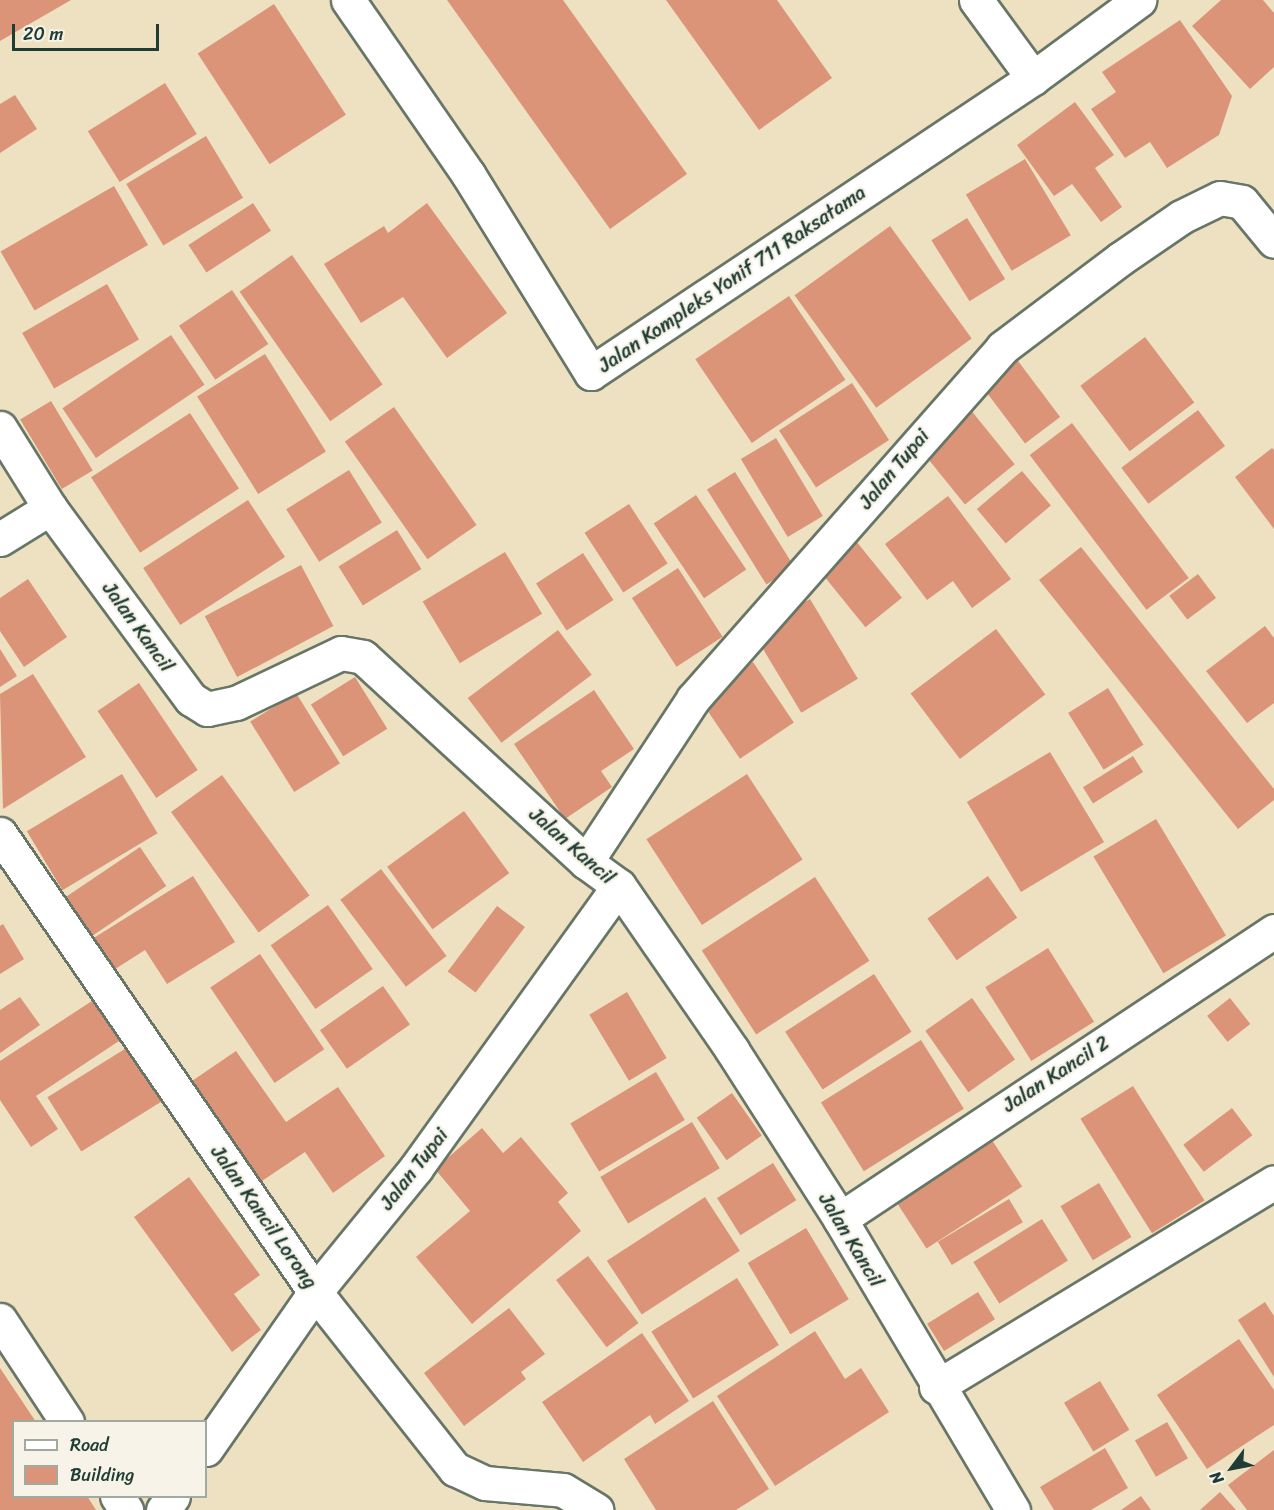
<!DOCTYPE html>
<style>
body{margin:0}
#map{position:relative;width:1274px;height:1510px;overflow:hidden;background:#ede1c2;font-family:Sriracha,sans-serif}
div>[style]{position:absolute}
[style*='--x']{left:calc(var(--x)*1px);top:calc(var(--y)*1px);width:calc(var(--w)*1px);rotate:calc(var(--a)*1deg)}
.building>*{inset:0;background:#dc9479;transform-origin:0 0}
.roads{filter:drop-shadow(2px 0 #677666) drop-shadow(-2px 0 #677666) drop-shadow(0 2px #677666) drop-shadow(0 -2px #677666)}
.street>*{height:33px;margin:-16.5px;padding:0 16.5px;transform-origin:16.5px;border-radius:16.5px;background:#fff}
span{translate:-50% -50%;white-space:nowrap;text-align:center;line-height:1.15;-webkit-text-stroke:4.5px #f7f3e8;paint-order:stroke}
.street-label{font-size:20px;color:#1f3d34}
.legend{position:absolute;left:12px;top:1420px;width:195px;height:78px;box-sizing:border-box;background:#f7f3e8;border:2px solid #a1aaa0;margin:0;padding:8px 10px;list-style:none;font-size:18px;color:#1f3d34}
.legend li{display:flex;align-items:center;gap:12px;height:30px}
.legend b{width:30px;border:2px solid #a1aaa0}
.north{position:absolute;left:1202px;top:1438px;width:60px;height:60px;-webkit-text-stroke:4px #f7f3e8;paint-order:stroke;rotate:238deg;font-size:16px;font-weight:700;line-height:24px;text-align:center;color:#1f3d34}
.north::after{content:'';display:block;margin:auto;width:21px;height:27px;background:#1f3d34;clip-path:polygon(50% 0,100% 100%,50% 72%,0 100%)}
.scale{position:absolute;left:12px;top:24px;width:147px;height:27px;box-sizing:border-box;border:3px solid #1f3d34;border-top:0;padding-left:8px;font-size:18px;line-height:21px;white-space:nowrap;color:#1f3d34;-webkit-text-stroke:4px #f7f3e8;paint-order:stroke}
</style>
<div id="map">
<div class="building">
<div style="clip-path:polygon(0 0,71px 0,0 41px)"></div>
<div style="clip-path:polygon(447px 0,563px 0,687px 174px,610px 229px)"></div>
<div style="clip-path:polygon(666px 0,777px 0,832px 78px,759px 130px)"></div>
<div style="clip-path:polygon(1221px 0,1263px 0,1274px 13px,1274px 67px,1250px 89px,1192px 26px)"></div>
<div style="left:274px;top:4px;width:132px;height:91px;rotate:57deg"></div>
<div style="clip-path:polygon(1180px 20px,1232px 96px,1219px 135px,1167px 168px,1150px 142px,1125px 158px,1091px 109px,1116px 92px,1102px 72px)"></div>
<div style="left:165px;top:83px;width:60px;height:91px;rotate:58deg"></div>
<div style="clip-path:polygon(15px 95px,37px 129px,0 153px,0 104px)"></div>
<div style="clip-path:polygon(1075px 102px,1114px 155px,1095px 168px,1122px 207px,1101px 222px,1072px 184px,1054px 196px,1017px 145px)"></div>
<div style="left:206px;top:136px;width:72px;height:93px;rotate:59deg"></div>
<div style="left:1025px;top:159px;width:89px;height:69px;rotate:59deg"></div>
<div style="left:114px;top:186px;width:68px;height:131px;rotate:60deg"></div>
<div style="left:253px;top:203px;width:33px;height:77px;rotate:57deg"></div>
<div style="clip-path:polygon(427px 203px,507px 313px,447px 358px,403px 297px,361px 323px,324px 264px,384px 226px,388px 233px)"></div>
<div style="left:967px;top:218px;width:72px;height:42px;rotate:58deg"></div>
<div style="left:890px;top:226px;width:139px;height:118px;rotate:54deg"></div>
<div style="left:292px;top:255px;width:158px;height:64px;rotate:55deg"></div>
<div style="left:107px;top:284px;width:64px;height:98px;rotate:60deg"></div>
<div style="left:232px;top:290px;width:65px;height:64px;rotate:56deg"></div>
<div style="left:789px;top:296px;width:101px;height:113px;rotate:56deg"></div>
<div style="left:171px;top:335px;width:60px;height:131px;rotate:56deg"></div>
<div style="left:1145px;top:337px;width:82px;height:81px;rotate:53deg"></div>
<div style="left:265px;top:354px;width:115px;height:80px;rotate:58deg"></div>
<div style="left:1015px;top:357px;width:75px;height:44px;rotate:53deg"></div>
<div style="left:852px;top:383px;width:68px;height:87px;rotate:57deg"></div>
<div style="left:51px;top:401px;width:81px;height:36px;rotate:59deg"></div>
<div style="left:394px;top:407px;width:144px;height:60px;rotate:55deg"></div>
<div style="left:970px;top:409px;width:71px;height:64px;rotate:51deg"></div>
<div style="left:1198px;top:410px;width:45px;height:96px;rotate:53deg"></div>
<div style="left:190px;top:413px;width:90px;height:118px;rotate:57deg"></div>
<div style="left:1072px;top:423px;width:194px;height:53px;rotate:53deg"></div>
<div style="left:776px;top:438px;width:91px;height:41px;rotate:59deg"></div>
<div style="clip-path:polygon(1272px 448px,1274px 450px,1274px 529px,1235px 477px)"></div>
<div style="left:349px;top:470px;width:62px;height:74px;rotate:58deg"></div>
<div style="left:1022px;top:471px;width:45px;height:59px;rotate:50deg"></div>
<div style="left:735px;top:472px;width:112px;height:33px;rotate:58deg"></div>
<div style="left:696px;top:495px;width:90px;height:51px;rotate:56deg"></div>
<div style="clip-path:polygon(948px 496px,1011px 579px,972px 608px,953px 581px,927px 600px,885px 544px)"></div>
<div style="left:248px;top:500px;width:68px;height:125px;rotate:57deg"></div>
<div style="left:629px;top:504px;width:71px;height:53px;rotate:57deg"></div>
<div style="left:397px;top:530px;width:46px;height:69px;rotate:58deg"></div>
<div style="left:856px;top:541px;width:73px;height:47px;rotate:51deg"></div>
<div style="clip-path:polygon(1081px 547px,1274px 789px,1274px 800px,1238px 829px,1039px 580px)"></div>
<div style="left:505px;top:552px;width:72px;height:96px;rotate:59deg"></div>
<div style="left:583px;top:553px;width:56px;height:56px;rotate:57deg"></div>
<div style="left:301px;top:565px;width:69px;height:109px;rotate:62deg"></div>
<div style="left:678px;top:568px;width:82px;height:55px;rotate:57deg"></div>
<div style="left:1198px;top:574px;width:30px;height:36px;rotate:53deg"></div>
<div style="clip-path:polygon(28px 579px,67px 637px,24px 667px,0 631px,0 598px)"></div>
<div style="left:810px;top:599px;width:93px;height:66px;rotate:59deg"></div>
<div style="clip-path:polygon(1265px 626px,1274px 638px,1274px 703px,1247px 723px,1206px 671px)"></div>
<div style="left:996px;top:629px;width:82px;height:107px;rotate:53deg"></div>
<div style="left:558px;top:630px;width:56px;height:113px;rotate:53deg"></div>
<div style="clip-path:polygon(0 649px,17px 676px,0 687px)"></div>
<div style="left:753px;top:662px;width:73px;height:65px;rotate:56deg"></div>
<div style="clip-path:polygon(33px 674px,86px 757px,3px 809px,0 694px)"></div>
<div style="left:355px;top:677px;width:61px;height:52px;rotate:58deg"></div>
<div style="left:139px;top:683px;width:105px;height:50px;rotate:56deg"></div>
<div style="left:1108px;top:688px;width:67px;height:47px;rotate:58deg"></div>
<div style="clip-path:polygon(594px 690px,634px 749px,601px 771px,612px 787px,565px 819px,514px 744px)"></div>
<div style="left:296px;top:693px;width:83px;height:54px;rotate:58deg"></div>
<div style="left:1050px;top:752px;width:105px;height:97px;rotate:59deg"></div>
<div style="left:1133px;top:756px;width:19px;height:59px;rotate:58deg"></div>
<div style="left:122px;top:774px;width:69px;height:111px;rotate:59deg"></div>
<div style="left:747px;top:774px;width:102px;height:120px;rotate:57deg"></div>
<div style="left:222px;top:775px;width:149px;height:63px;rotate:54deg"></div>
<div style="left:464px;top:811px;width:77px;height:95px;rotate:54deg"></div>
<div style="left:1156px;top:819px;width:136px;height:73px;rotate:59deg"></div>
<div style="left:140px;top:847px;width:47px;height:90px;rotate:56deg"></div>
<div style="left:381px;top:869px;width:109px;height:51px;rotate:53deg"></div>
<div style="clip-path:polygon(193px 876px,235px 942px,167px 984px,145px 950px,112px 971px,92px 939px)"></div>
<div style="left:988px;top:876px;width:51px;height:74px;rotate:55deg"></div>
<div style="left:815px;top:877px;width:100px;height:135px;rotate:57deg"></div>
<div style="left:328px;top:905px;width:78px;height:70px;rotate:55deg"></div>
<div style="left:497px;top:906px;width:35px;height:82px;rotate:37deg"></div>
<div style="clip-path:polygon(3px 924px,24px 959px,0 974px,0 926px)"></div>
<div style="left:1048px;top:948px;width:87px;height:74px;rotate:58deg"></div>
<div style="left:260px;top:954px;width:115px;height:60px;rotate:56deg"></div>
<div style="left:874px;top:974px;width:69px;height:106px;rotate:57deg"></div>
<div style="left:383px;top:986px;width:47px;height:77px;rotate:55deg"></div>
<div style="left:627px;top:992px;width:77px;height:44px;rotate:59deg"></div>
<div style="clip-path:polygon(20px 997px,40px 1025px,0 1053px,0 1010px)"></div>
<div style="left:972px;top:998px;width:75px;height:57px;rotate:55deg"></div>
<div style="left:1230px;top:998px;width:33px;height:29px;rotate:52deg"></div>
<div style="clip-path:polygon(95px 999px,122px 1039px,36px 1096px,58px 1129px,31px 1147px,0 1100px,0 1061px)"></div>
<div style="left:921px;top:1040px;width:81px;height:118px;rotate:58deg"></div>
<div style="left:128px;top:1047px;width:64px;height:95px;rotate:58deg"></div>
<div style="clip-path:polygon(236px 1051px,286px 1122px,338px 1087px,385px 1156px,333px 1193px,305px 1152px,259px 1183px,189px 1083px)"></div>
<div style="left:656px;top:1072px;width:56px;height:100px;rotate:59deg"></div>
<div style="left:1133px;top:1086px;width:135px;height:62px;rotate:58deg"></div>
<div style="left:732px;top:1093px;width:52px;height:43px;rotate:55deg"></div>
<div style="left:1232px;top:1108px;width:34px;height:61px;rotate:53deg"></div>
<div style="left:692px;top:1122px;width:54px;height:107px;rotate:59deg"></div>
<div style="clip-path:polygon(482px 1128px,503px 1153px,521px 1137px,568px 1193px,558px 1202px,581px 1231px,472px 1324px,416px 1257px,470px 1211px,435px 1169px)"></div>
<div style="left:990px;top:1137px;width:59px;height:114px;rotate:57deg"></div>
<div style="left:773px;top:1163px;width:44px;height:66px;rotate:58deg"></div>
<div style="clip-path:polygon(189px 1177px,260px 1275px,234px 1294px,261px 1330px,232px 1352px,134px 1217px)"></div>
<div style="left:1099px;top:1183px;width:63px;height:45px;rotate:59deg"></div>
<div style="left:705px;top:1197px;width:64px;height:117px;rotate:57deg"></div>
<div style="left:1009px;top:1199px;width:27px;height:83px;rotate:59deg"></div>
<div style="left:1042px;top:1219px;width:49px;height:81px;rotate:58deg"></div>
<div style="left:806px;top:1228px;width:83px;height:68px;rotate:59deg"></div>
<div style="left:588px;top:1256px;width:84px;height:40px;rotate:53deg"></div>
<div style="left:737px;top:1278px;width:79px;height:101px;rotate:58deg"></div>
<div style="left:978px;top:1292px;width:32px;height:60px;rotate:58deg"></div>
<div style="clip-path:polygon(1265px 1302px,1274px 1316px,1274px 1377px,1238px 1320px)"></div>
<div style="clip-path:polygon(509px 1308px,545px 1354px,521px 1372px,526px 1379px,464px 1426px,424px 1373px)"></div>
<div style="clip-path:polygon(815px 1331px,845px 1379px,861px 1368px,889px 1412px,775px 1486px,717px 1396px)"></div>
<div style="clip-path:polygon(642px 1333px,689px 1401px,655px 1424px,650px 1415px,583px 1462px,542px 1402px)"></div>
<div style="clip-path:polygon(1239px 1339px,1274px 1390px,1274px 1425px,1207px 1469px,1157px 1395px)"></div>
<div style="clip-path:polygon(0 1368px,36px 1422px,14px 1422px,14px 1496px,87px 1496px,96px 1510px,0 1510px)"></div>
<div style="left:1100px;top:1381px;width:57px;height:42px;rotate:59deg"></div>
<div style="clip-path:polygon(713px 1401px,769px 1489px,736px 1510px,656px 1510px,624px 1459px)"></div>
<div style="left:1167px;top:1422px;width:42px;height:37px;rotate:60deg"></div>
<div style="clip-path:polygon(1105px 1448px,1128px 1488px,1091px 1510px,1054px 1510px,1040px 1487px)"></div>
<div style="clip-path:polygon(1274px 1450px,1274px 1510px,1247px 1510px,1228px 1485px)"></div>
<div style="clip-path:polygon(1220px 1492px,1236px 1510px,1200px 1510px)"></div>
<div style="clip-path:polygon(1141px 1496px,1151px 1510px,1121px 1510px)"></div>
</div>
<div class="roads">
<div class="street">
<div style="--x:348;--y:0;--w:211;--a:55.4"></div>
<div style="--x:468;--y:174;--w:234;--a:58.3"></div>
<div style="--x:591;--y:373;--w:531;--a:-33.72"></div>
<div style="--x:1033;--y:78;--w:132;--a:-36.3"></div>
<div style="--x:976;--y:0;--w:97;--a:53.8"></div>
<div style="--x:0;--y:428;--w:94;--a:58"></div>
<div style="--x:50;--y:508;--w:237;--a:53.6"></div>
<div style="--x:191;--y:699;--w:19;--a:32"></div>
<div style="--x:207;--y:709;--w:30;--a:-12"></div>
<div style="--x:236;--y:703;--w:116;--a:-25.5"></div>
<div style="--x:341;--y:653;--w:22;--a:10"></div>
<div style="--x:363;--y:657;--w:303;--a:42.6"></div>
<div style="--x:586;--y:862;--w:41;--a:36"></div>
<div style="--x:619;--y:886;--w:199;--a:55.4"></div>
<div style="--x:732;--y:1050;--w:201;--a:57.4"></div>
<div style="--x:840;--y:1219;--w:339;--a:59.3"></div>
<div style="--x:0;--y:539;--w:59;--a:-31.8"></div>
<div style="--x:0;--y:834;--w:556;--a:55.48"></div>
<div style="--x:315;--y:1292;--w:226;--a:51.7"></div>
<div style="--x:455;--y:1469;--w:33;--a:25"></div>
<div style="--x:485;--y:1483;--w:78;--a:5.1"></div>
<div style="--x:563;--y:1490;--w:39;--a:31"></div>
<div style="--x:586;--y:862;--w:195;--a:-56.7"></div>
<div style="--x:693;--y:699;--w:468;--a:-48.6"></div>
<div style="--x:1002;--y:348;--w:148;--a:-37"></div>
<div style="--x:1120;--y:259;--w:74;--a:-34.5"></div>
<div style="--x:1181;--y:217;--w:43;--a:-26"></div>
<div style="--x:1220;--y:198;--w:22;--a:10"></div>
<div style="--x:1242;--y:202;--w:50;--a:50.6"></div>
<div style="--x:840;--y:1219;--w:521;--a:-33.57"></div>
<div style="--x:0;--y:1320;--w:122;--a:56.7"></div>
<div style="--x:936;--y:1387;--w:395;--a:-31.2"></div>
<div style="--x:206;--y:1449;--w:191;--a:-55.2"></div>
<div style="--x:315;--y:1292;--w:160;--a:-50.8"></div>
<div style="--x:416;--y:1168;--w:347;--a:-54.3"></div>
<div style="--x:117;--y:1496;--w:17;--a:57"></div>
<div style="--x:163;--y:1510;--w:17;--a:-54"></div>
</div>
</div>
<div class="street-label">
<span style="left:732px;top:279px;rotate:-34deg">Jalan Kompleks Yonif 711 Raksatama</span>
<span style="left:894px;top:469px;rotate:-50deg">Jalan Tupai</span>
<span style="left:138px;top:627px;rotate:54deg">Jalan Kancil</span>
<span style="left:572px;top:846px;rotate:41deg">Jalan Kancil</span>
<span style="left:1056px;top:1074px;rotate:-33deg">Jalan Kancil 2</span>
<span style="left:414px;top:1169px;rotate:-52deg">Jalan Tupai</span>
<span style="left:264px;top:1217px;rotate:55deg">Jalan Kancil Lorong</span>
<span style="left:851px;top:1240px;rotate:59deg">Jalan Kancil</span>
</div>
<ul class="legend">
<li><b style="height:8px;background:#fff"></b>Road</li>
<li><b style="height:16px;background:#dc9479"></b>Building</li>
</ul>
<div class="north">N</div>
<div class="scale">20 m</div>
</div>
